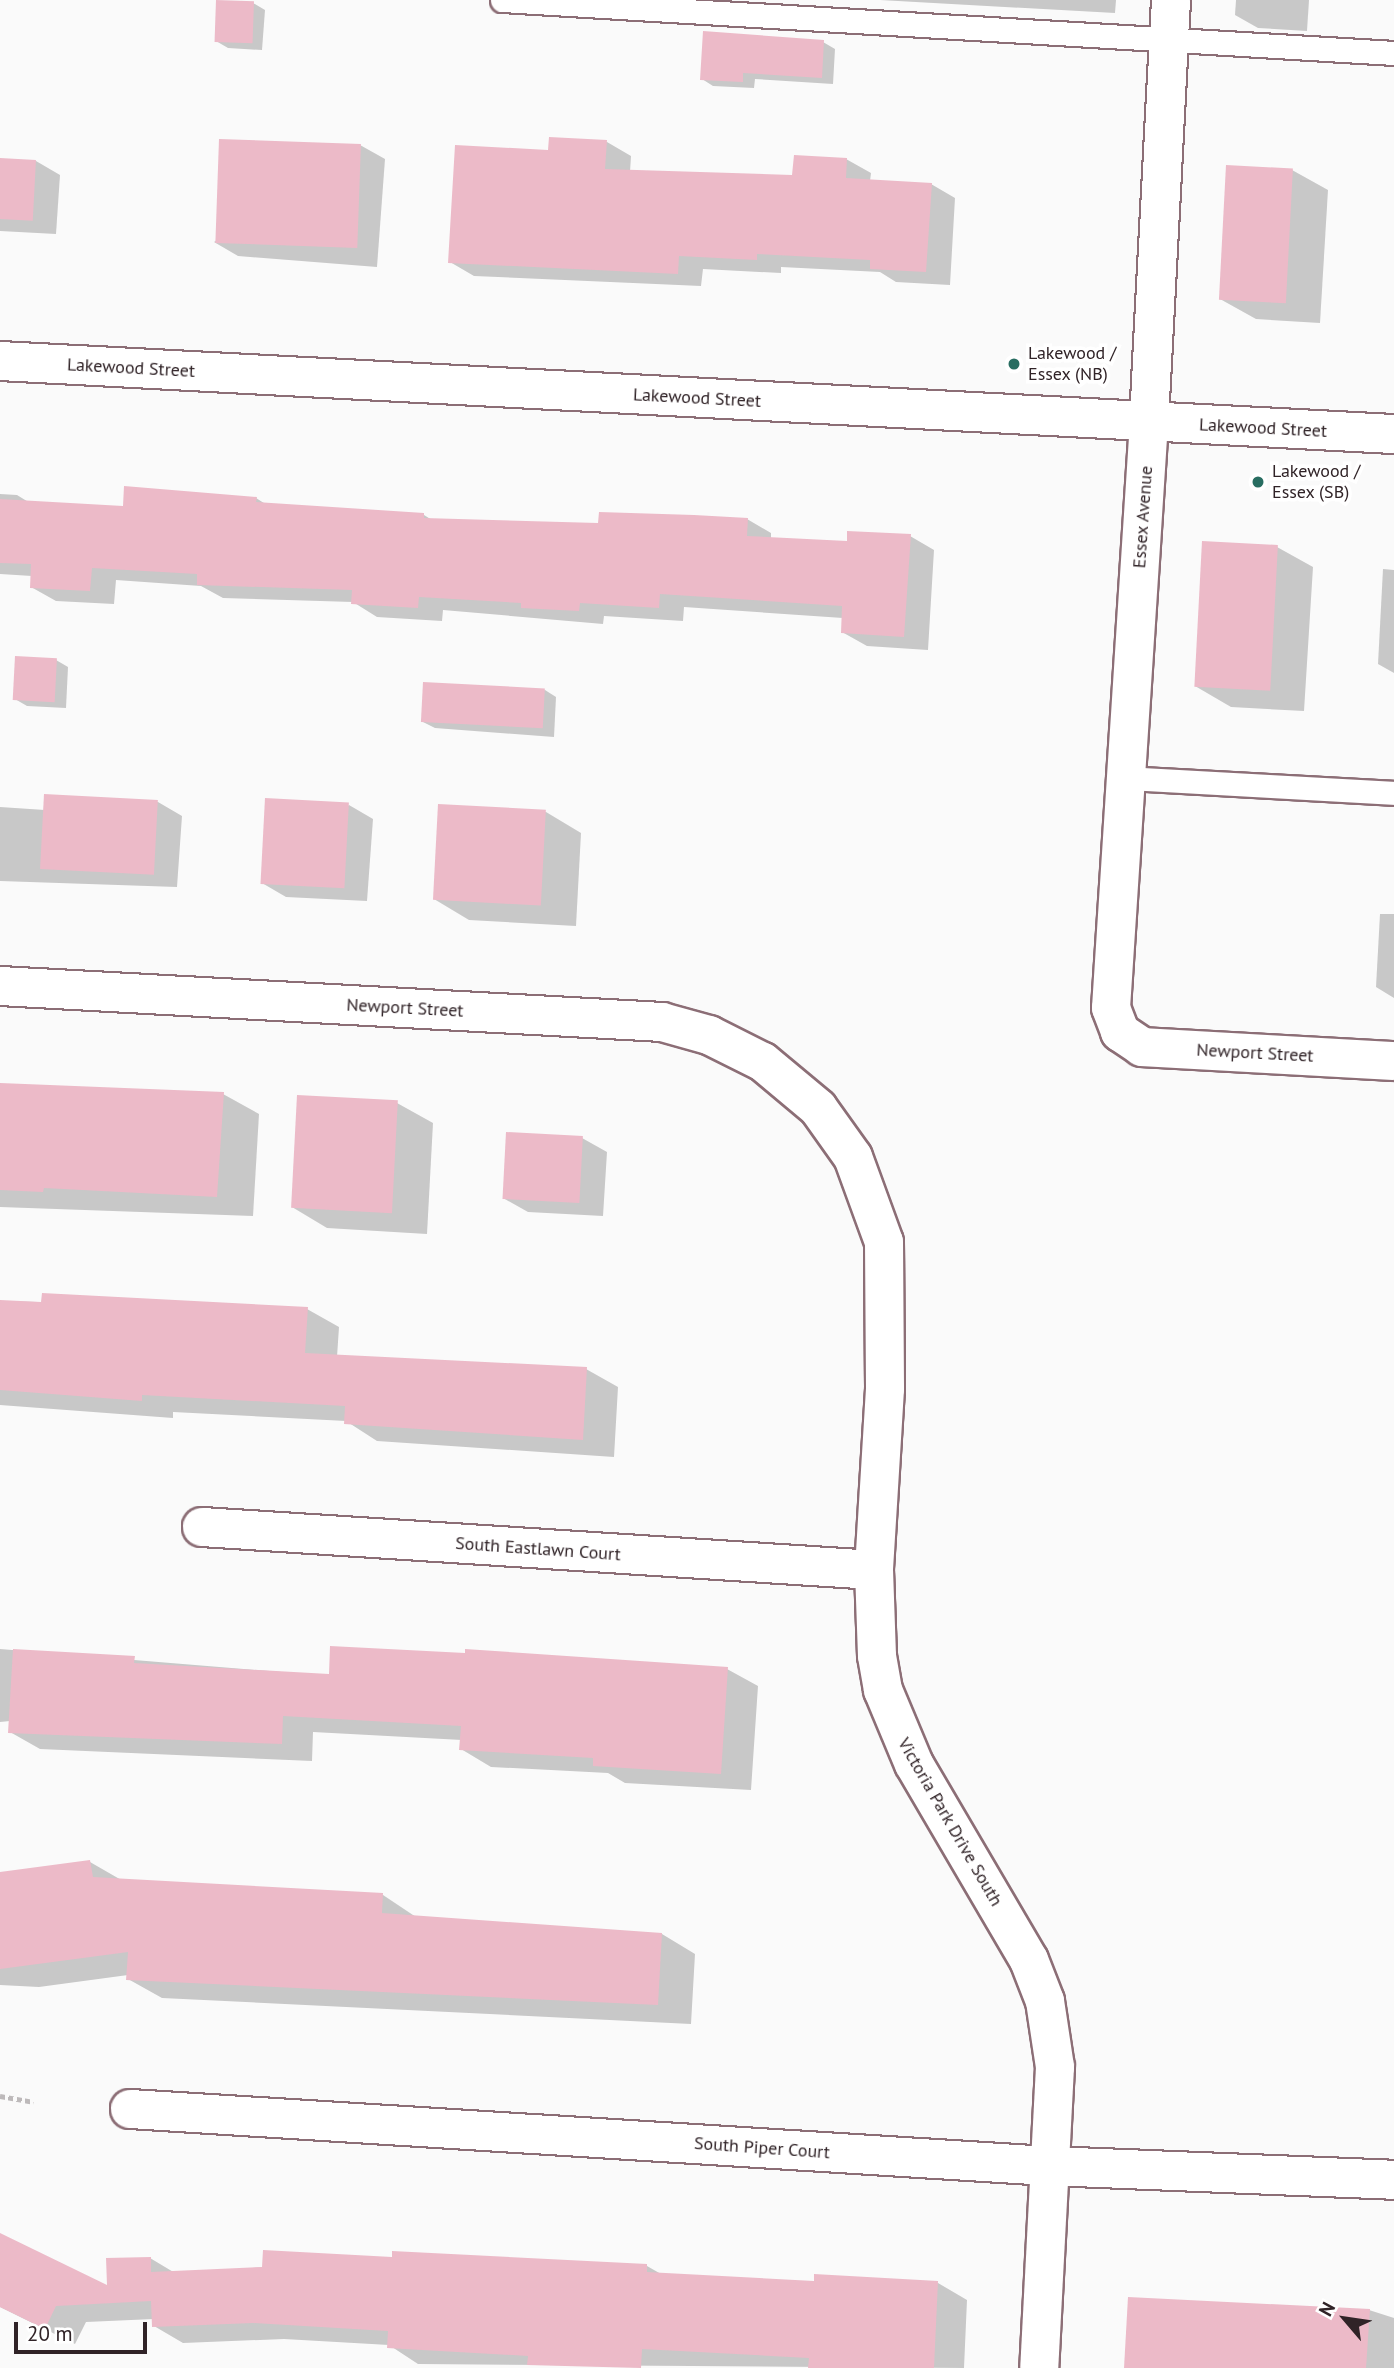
<!DOCTYPE html>
<style>
body{margin:0}
#map{position:relative;width:1394px;height:2368px;overflow:hidden;background:#fafafa;font-family:"PT Sans",sans-serif}
div>[style]{position:absolute}
[style*='--x']{left:calc(var(--x)*1px);top:calc(var(--y)*1px);width:calc(var(--w)*1px);rotate:calc(var(--a)*1deg)}
.shadow>*{inset:0;background:#0003}
.building>*{inset:0;background:#ecbac8;transform-origin:0 0}
.path>*{height:4.5px;margin-top:-2.25px;transform-origin:0;background:repeating-linear-gradient(90deg,#bdb9ba 0 5px,transparent 0 8.5px)}
.roads{filter:drop-shadow(2px 0 #8c6e76) drop-shadow(-2px 0 #8c6e76) drop-shadow(0 2px #8c6e76) drop-shadow(0 -2px #8c6e76)}
.lane>*{height:23px;margin:-11.5px;padding:0 11.5px;transform-origin:11.5px;border-radius:11.5px;background:#fff}
.street>*{height:38px;margin:-19px;padding:0 19px;transform-origin:19px;border-radius:19px;background:#fff}
.dots>*{width:19px;height:19px;translate:-50% -50%;box-sizing:border-box;border:4px solid #fff;border-radius:50%}
span{translate:-50% -50%;white-space:nowrap;text-align:center;line-height:1.15;-webkit-text-stroke:7px #fff;paint-order:stroke}
.poi-label{font-size:18px;color:#302327}
.left{translate:0 -50%;text-align:left}
.street-label{font-size:18px;color:#302327}
.north{position:absolute;left:1310px;top:2284px;width:70px;height:70px;-webkit-text-stroke:5px #fff;paint-order:stroke;rotate:299deg;font-size:19px;font-weight:700;line-height:28px;text-align:center;color:#302327}
.north::after{content:'';display:block;margin:auto;width:24px;height:32px;background:#302327;clip-path:polygon(50% 0,100% 100%,50% 72%,0 100%)}
.scale{position:absolute;left:14px;top:2322px;width:133px;height:32px;box-sizing:border-box;border:4px solid #302327;border-top:0;padding-left:9px;font-size:21px;line-height:24px;white-space:nowrap;color:#302327;-webkit-text-stroke:5px #fff;paint-order:stroke}
</style>
<div id="map">
<div class="shadow">
<div style="clip-path:polygon(880px 0,1116px 0,1115px 13px)"></div>
<div style="clip-path:polygon(1236px 0,1309px 0,1307px 31px,1258px 28px,1235px 15px)"></div>
<div style="clip-path:polygon(253px 3px,265px 10px,262px 50px,228px 48px,216px 41px)"></div>
<div style="clip-path:polygon(823px 42px,835px 49px,833px 84px,755px 79px,754px 88px,713px 86px,702px 79px)"></div>
<div style="clip-path:polygon(607px 142px,631px 156px,630px 172px,794px 177px,846px 159px,871px 173px,870px 181px,931px 184px,955px 198px,950px 285px,896px 282px,880px 272px,781px 267px,781px 273px,703px 269px,701px 286px,474px 276px,450px 262px,550px 152px)"></div>
<div style="clip-path:polygon(360px 145px,385px 159px,377px 267px,238px 256px,214px 242px)"></div>
<div style="clip-path:polygon(0 159px,36px 161px,60px 175px,56px 234px,0 231px)"></div>
<div style="clip-path:polygon(1292px 170px,1328px 190px,1320px 323px,1256px 319px,1220px 299px)"></div>
<div style="clip-path:polygon(0 494px,17px 495px,30px 503px,125px 508px,256px 498px,267px 505px,424px 515px,432px 520px,600px 525px,747px 519px,771px 533px,771px 539px,848px 543px,910px 536px,934px 550px,928px 650px,867px 646px,842px 632px,843px 618px,684px 607px,683px 621px,604px 616px,603px 624px,443px 610px,442px 621px,377px 617px,353px 602px,223px 598px,201px 586px,116px 580px,114px 604px,56px 601px,31px 587px,32px 576px,0 574px)"></div>
<div style="clip-path:polygon(1277px 547px,1313px 567px,1304px 711px,1231px 707px,1195px 686px)"></div>
<div style="clip-path:polygon(1383px 569px,1394px 570px,1394px 673px,1378px 664px)"></div>
<div style="clip-path:polygon(56px 660px,68px 667px,66px 708px,27px 706px,15px 699px)"></div>
<div style="clip-path:polygon(545px 690px,556px 697px,554px 737px,435px 728px,423px 722px)"></div>
<div style="clip-path:polygon(158px 802px,182px 816px,177px 887px,0 881px,0 807px,45px 810px)"></div>
<div style="clip-path:polygon(349px 805px,373px 819px,367px 901px,286px 897px,262px 883px)"></div>
<div style="clip-path:polygon(439px 806px,546px 812px,581px 833px,576px 926px,469px 920px,434px 899px)"></div>
<div style="clip-path:polygon(1380px 914px,1394px 914px,1394px 998px,1376px 987px)"></div>
<div style="clip-path:polygon(0 1084px,223px 1094px,259px 1114px,253px 1216px,0 1207px)"></div>
<div style="clip-path:polygon(397px 1103px,433px 1123px,427px 1234px,327px 1228px,292px 1207px)"></div>
<div style="clip-path:polygon(582px 1138px,607px 1152px,603px 1216px,528px 1212px,503px 1198px)"></div>
<div style="clip-path:polygon(0 1301px,307px 1309px,339px 1327px,337px 1357px,586px 1369px,618px 1387px,614px 1457px,377px 1441px,346px 1421px,173px 1412px,173px 1418px,0 1405px)"></div>
<div style="clip-path:polygon(0 1649px,331px 1676px,727px 1669px,758px 1686px,751px 1790px,625px 1783px,608px 1773px,491px 1767px,461px 1749px,462px 1740px,313px 1732px,312px 1761px,40px 1749px,10px 1732px,10px 1721px,0 1722px)"></div>
<div style="clip-path:polygon(90px 1862px,123px 1881px,383px 1895px,416px 1917px,662px 1934px,695px 1954px,691px 2024px,162px 1998px,128px 1979px,128px 1975px,39px 1987px,0 1985px,0 1874px)"></div>
<div style="clip-path:polygon(0 2235px,109px 2288px,150px 2258px,175px 2273px,394px 2259px,647px 2266px,661px 2274px,815px 2283px,816px 2276px,938px 2283px,967px 2300px,964px 2368px,418px 2364px,389px 2345px,284px 2339px,183px 2343px,154px 2326px,154px 2319px,86px 2322px,75px 2344px,0 2307px)"></div>
<div style="clip-path:polygon(1369px 2310px,1394px 2318px,1394px 2368px,1126px 2368px)"></div>
</div>
<div class="building">
<div style="left:216px;top:0;width:38px;height:42px;rotate:2deg"></div>
<div style="clip-path:polygon(703px 31px,824px 40px,822px 78px,743px 73px,743px 82px,700px 80px)"></div>
<div style="clip-path:polygon(549px 137px,607px 140px,605px 169px,792px 175px,794px 155px,847px 158px,846px 178px,932px 183px,926px 272px,870px 269px,870px 260px,757px 254px,757px 260px,679px 256px,678px 274px,448px 263px,455px 145px,548px 150px)"></div>
<div style="left:219px;top:139px;width:142px;height:104px;rotate:2deg"></div>
<div style="left:0;top:158px;width:36px;height:61px;rotate:3deg"></div>
<div style="left:1226px;top:165px;width:67px;height:135px;rotate:3deg"></div>
<div style="clip-path:polygon(124px 486px,257px 497px,256px 502px,424px 513px,424px 518px,598px 523px,599px 512px,694px 515px,748px 518px,747px 536px,847px 541px,847px 531px,911px 534px,904px 637px,841px 633px,842px 606px,660px 594px,659px 608px,580px 603px,579px 611px,521px 608px,521px 603px,419px 597px,418px 608px,351px 604px,352px 590px,197px 585px,197px 574px,92px 568px,90px 591px,30px 588px,31px 564px,0 563px,0 499px,123px 506px)"></div>
<div style="left:1202px;top:541px;width:76px;height:146px;rotate:3deg"></div>
<div style="left:15px;top:656px;width:42px;height:44px;rotate:3deg"></div>
<div style="left:423px;top:682px;width:122px;height:40px;rotate:3deg"></div>
<div style="left:44px;top:794px;width:114px;height:75px;rotate:3deg"></div>
<div style="left:265px;top:798px;width:84px;height:86px;rotate:3deg"></div>
<div style="left:438px;top:804px;width:108px;height:96px;rotate:3deg"></div>
<div style="clip-path:polygon(0 1083px,224px 1092px,217px 1197px,44px 1188px,43px 1192px,0 1190px)"></div>
<div style="left:297px;top:1095px;width:101px;height:113px;rotate:3deg"></div>
<div style="left:506px;top:1132px;width:77px;height:67px;rotate:3deg"></div>
<div style="clip-path:polygon(42px 1293px,308px 1307px,305px 1353px,587px 1367px,583px 1440px,344px 1424px,345px 1406px,142px 1395px,142px 1401px,0 1390px,0 1300px,41px 1302px)"></div>
<div style="clip-path:polygon(330px 1646px,465px 1653px,465px 1649px,728px 1667px,721px 1774px,593px 1766px,593px 1758px,459px 1750px,461px 1726px,283px 1716px,282px 1744px,8px 1733px,13px 1649px,135px 1656px,134px 1663px,329px 1674px)"></div>
<div style="clip-path:polygon(90px 1860px,93px 1877px,383px 1893px,382px 1913px,662px 1933px,658px 2005px,126px 1980px,128px 1952px,0 1969px,0 1872px)"></div>
<div style="clip-path:polygon(0 2233px,107px 2285px,106px 2258px,151px 2257px,151px 2272px,262px 2267px,263px 2250px,392px 2257px,392px 2251px,647px 2264px,647px 2272px,814px 2281px,814px 2274px,938px 2281px,934px 2368px,808px 2368px,809px 2358px,642px 2349px,641px 2368px,527px 2365px,528px 2356px,387px 2348px,388px 2331px,253px 2323px,152px 2327px,151px 2301px,56px 2306px,45px 2329px,0 2307px)"></div>
<div style="clip-path:polygon(1128px 2297px,1370px 2309px,1366px 2368px,1124px 2368px)"></div>
</div>
<div class="path">
<div style="--x:0;--y:2096;--w:34;--a:10"></div>
</div>
<div class="roads">
<div class="lane">
<div style="--x:502;--y:0;--w:894;--a:3.4"></div>
<div style="--x:1126;--y:778;--w:268;--a:3.2"></div>
</div>
<div class="street">
<div style="--x:1171;--y:0;--w:423;--a:93"></div>
<div style="--x:1149;--y:422;--w:587;--a:93.71"></div>
<div style="--x:1111;--y:1008;--w:26;--a:69"></div>
<div style="--x:1120;--y:1032;--w:27;--a:34"></div>
<div style="--x:1142;--y:1047;--w:252;--a:3.2"></div>
<div style="--x:0;--y:361;--w:1396;--a:3"></div>
<div style="--x:0;--y:986;--w:663;--a:3.11"></div>
<div style="--x:662;--y:1022;--w:49;--a:15.5"></div>
<div style="--x:709;--y:1035;--w:60;--a:26.6"></div>
<div style="--x:763;--y:1062;--w:72;--a:39.9"></div>
<div style="--x:818;--y:1108;--w:60;--a:54.5"></div>
<div style="--x:853;--y:1157;--w:90;--a:70"></div>
<div style="--x:884;--y:1242;--w:147;--a:89.6"></div>
<div style="--x:885;--y:1389;--w:181;--a:93.5"></div>
<div style="--x:874;--y:1570;--w:86;--a:88"></div>
<div style="--x:877;--y:1656;--w:35;--a:80"></div>
<div style="--x:883;--y:1690;--w:80;--a:67.3"></div>
<div style="--x:914;--y:1764;--w:227;--a:59.6"></div>
<div style="--x:1029;--y:1960;--w:44;--a:68.7"></div>
<div style="--x:1045;--y:2001;--w:67;--a:81.4"></div>
<div style="--x:1055;--y:2067;--w:301;--a:93"></div>
<div style="--x:202;--y:1527;--w:673;--a:3.66"></div>
<div style="--x:130;--y:2109;--w:922;--a:3.55"></div>
<div style="--x:1050;--y:2166;--w:344;--a:2.3"></div>
</div>
</div>
<div class="dots">
<div style="left:1014px;top:364px;background:#286d61"></div>
<div style="left:1258px;top:482px;background:#286d61"></div>
</div>
<div class="poi-label">
<span class="left" style="left:1028px;top:364px">Lakewood /<br>Essex (NB)</span>
<span class="left" style="left:1272px;top:482px">Lakewood /<br>Essex (SB)</span>
</div>
<div class="street-label">
<span style="left:131px;top:368px;rotate:3deg">Lakewood Street</span>
<span style="left:697px;top:398px;rotate:3deg">Lakewood Street</span>
<span style="left:1263px;top:428px;rotate:3deg">Lakewood Street</span>
<span style="left:1143px;top:517px;rotate:-86deg">Essex Avenue</span>
<span style="left:405px;top:1008px;rotate:3deg">Newport Street</span>
<span style="left:1255px;top:1053px;rotate:3deg">Newport Street</span>
<span style="left:538px;top:1549px;rotate:4deg">South Eastlawn Court</span>
<span style="left:950px;top:1822px;rotate:60deg">Victoria Park Drive South</span>
<span style="left:762px;top:2148px;rotate:4deg">South Piper Court</span>
</div>
<div class="north">N</div>
<div class="scale">20 m</div>
</div>
